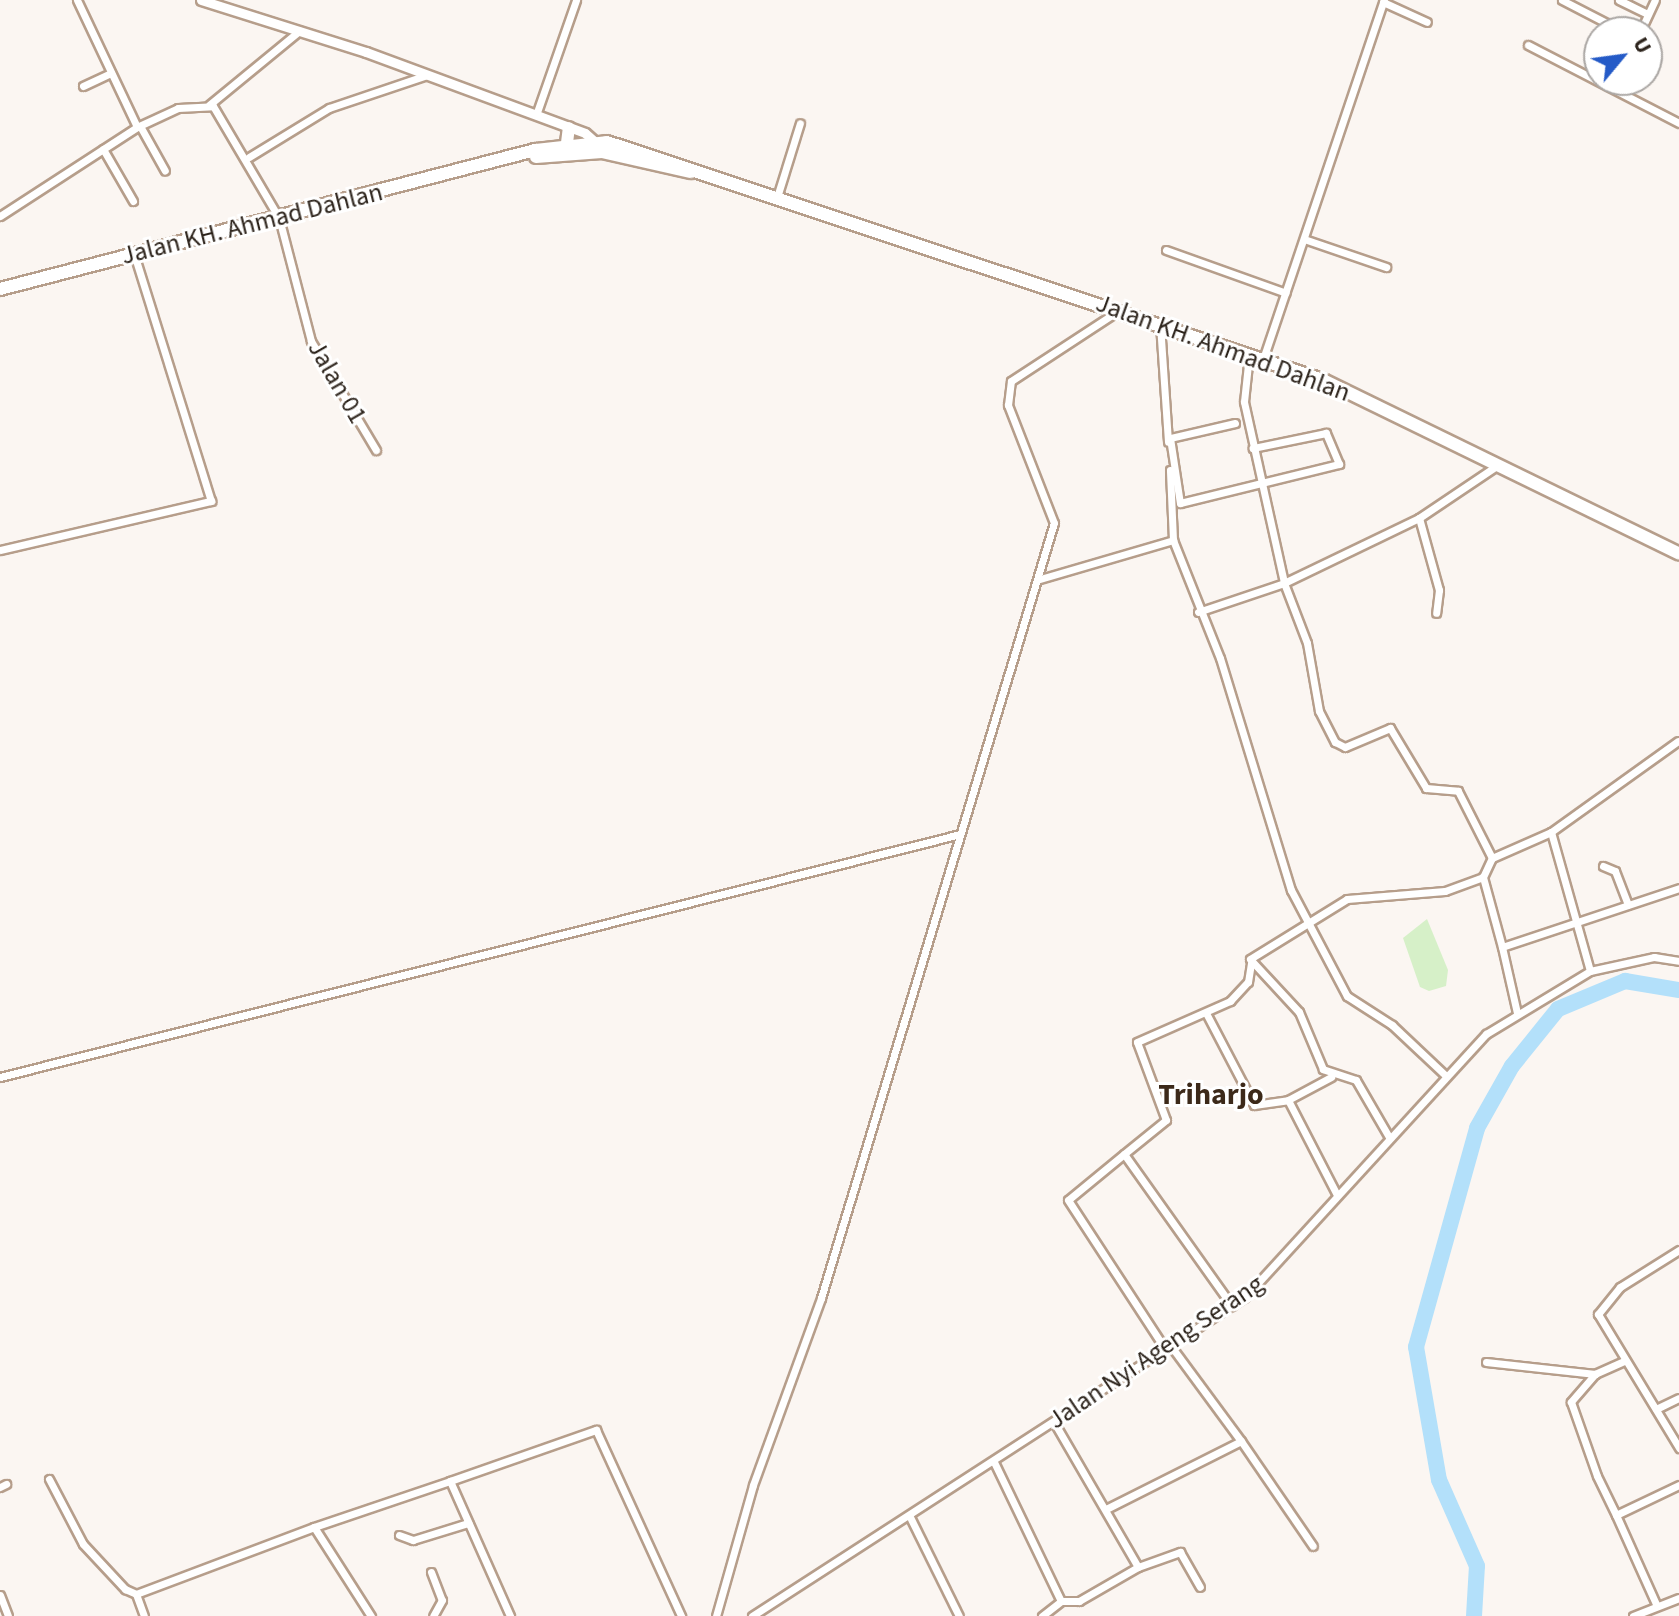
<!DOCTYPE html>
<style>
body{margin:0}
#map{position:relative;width:1679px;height:1616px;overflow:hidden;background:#fbf6f2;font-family:"Source Sans 3",sans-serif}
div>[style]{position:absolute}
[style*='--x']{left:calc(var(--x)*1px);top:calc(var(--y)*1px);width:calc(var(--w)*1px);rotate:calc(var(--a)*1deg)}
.green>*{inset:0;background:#d6f0c8}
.river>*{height:16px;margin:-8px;padding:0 8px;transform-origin:8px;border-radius:8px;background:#b3e0fa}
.roads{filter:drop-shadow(2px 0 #b69e8b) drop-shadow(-2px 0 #b69e8b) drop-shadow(0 2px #b69e8b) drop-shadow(0 -2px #b69e8b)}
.minor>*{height:7px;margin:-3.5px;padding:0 3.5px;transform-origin:3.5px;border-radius:3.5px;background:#fff}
.tertiary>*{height:9px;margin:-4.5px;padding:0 4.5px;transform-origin:4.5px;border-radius:4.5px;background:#fff}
.trunk>*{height:12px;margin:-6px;padding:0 6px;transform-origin:6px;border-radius:6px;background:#fff}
span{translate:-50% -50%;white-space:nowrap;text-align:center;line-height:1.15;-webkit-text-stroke:6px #fff;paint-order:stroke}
.street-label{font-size:26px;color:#2c231b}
.quarter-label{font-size:30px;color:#3c2919;font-weight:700}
.north{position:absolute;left:1583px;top:16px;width:80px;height:80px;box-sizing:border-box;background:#fff;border:2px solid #aba7a4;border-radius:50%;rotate:61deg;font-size:22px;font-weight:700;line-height:32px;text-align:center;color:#2c231b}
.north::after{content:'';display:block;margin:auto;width:28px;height:36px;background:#245ac7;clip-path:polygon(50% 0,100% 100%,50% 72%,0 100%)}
</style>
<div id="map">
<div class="green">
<div style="clip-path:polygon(1427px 919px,1448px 970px,1446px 986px,1429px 991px,1420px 987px,1403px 938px)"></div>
</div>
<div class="river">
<div style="--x:1474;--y:1616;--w:50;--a:-86.6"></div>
<div style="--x:1477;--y:1566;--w:94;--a:-113.8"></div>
<div style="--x:1439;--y:1480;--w:135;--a:-99.8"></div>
<div style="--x:1416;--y:1347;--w:227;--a:-74.4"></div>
<div style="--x:1477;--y:1128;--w:71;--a:-60.6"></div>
<div style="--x:1512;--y:1066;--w:73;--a:-51.1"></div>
<div style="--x:1558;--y:1009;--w:73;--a:-22.7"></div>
<div style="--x:1625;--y:981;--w:55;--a:9.5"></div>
</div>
<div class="roads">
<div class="minor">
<div style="--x:77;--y:0;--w:140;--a:64.7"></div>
<div style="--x:1562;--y:0;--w:70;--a:27.3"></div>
<div style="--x:1619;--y:0;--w:32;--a:26"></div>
<div style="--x:1383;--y:2;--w:48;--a:24.4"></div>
<div style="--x:1640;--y:32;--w:35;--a:-65"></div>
<div style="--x:1528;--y:45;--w:170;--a:27.3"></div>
<div style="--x:83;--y:86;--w:31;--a:-25"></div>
<div style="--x:209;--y:105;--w:117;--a:-39.4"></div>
<div style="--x:536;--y:115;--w:122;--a:-70.8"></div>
<div style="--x:140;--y:126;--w:51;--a:60.9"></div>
<div style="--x:103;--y:149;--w:60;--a:60"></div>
<div style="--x:249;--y:157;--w:94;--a:-31.5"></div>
<div style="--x:329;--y:108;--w:103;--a:-18.6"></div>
<div style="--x:778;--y:194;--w:74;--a:-72.8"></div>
<div style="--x:0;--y:216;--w:163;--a:-33"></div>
<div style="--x:137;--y:127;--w:45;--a:-24.9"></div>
<div style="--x:178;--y:108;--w:35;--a:-3"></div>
<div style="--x:213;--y:106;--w:130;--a:59.5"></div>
<div style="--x:279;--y:218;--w:127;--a:75.4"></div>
<div style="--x:311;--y:341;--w:127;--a:59.2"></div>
<div style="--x:1304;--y:239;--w:87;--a:18.9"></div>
<div style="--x:1166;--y:250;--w:127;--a:19.7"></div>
<div style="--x:1160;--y:324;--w:118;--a:86.1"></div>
<div style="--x:1249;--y:355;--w:47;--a:96.1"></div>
<div style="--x:1244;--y:402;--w:185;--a:77.5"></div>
<div style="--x:1284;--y:583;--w:150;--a:-25.7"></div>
<div style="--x:1419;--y:518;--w:95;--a:-33.9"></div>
<div style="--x:1263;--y:359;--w:379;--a:-71.4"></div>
<div style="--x:1235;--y:423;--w:67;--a:167"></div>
<div style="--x:1170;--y:438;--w:66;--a:81.3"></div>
<div style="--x:1180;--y:503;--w:164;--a:-13.8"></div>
<div style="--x:1339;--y:464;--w:34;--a:-113"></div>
<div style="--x:1326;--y:433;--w:75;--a:168.4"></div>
<div style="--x:1419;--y:518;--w:75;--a:74.5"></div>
<div style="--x:1439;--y:590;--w:23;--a:97"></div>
<div style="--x:1173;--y:540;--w:127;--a:68.3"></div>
<div style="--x:1220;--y:658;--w:243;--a:73"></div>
<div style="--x:1291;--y:890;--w:120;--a:62.2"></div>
<div style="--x:1347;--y:996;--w:54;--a:32.8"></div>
<div style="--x:1392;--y:1025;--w:73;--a:43.3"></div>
<div style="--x:0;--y:550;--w:217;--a:-13.1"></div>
<div style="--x:211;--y:501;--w:259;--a:-107.3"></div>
<div style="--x:1040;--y:579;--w:139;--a:-16.3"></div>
<div style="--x:1173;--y:540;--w:70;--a:-92.5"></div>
<div style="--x:1198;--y:612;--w:91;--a:-18.6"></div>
<div style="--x:1284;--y:583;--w:64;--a:69"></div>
<div style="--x:1307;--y:643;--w:69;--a:80"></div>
<div style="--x:1319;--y:711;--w:35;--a:63"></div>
<div style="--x:1335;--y:742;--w:11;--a:27"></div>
<div style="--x:1345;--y:747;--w:49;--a:-22.9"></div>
<div style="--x:1390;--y:728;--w:70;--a:59"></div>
<div style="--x:1426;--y:788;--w:32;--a:5"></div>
<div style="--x:1458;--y:791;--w:75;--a:63.1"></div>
<div style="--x:1551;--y:832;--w:156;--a:-35.6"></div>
<div style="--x:1603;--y:866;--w:13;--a:23"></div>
<div style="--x:1615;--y:871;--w:36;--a:69"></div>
<div style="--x:1502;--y:947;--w:73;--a:-105.2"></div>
<div style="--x:1483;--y:877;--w:21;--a:-65"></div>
<div style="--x:1492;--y:858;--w:64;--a:-23.8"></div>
<div style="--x:1551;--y:832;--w:144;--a:74.3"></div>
<div style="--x:1206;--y:1013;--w:104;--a:62.4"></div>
<div style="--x:1254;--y:1105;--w:34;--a:-8"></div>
<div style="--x:1288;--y:1100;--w:105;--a:62.7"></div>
<div style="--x:1517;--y:1013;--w:68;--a:-102.8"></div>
<div style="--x:1502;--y:947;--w:187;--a:-18.4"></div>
<div style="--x:0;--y:1077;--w:990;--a:-14.2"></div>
<div style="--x:1288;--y:1100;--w:49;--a:-28.1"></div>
<div style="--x:1389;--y:1137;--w:66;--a:-120.1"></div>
<div style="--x:1356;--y:1080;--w:35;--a:-162"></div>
<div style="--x:1323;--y:1069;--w:62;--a:-112.8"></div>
<div style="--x:1299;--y:1012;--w:72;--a:-132.8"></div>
<div style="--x:1250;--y:959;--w:114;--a:-31.7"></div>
<div style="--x:1347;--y:899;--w:98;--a:-4.7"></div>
<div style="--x:1445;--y:891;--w:40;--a:-20.2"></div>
<div style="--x:1124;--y:1154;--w:72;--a:140.6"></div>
<div style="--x:1068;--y:1200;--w:178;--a:56.9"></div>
<div style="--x:1679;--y:1250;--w:70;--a:147.9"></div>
<div style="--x:1620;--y:1287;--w:35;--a:129"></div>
<div style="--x:1598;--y:1314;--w:157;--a:58.8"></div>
<div style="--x:1232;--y:1306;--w:186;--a:-125.4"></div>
<div style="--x:1124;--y:1154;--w:54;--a:-39"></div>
<div style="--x:1166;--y:1120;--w:83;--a:-110.4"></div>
<div style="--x:1137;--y:1042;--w:102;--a:-23.8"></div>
<div style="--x:1230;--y:1001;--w:26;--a:-47"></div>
<div style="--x:1248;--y:982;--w:19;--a:-81"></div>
<div style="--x:1624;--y:1361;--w:32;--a:156"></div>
<div style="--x:1595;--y:1374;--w:37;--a:131"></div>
<div style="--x:1571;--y:1402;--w:78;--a:70.6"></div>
<div style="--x:1597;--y:1476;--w:43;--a:64"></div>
<div style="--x:1616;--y:1515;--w:70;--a:-25.5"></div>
<div style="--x:1486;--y:1362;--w:110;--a:6.3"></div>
<div style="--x:1656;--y:1409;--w:25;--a:-26"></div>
<div style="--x:1241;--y:1441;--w:127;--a:55.6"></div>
<div style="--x:994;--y:1462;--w:154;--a:64.3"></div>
<div style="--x:1061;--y:1601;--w:18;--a:0"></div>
<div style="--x:1079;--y:1601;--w:68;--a:-30"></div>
<div style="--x:1138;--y:1567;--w:168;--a:-120.1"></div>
<div style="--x:49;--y:1479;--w:73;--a:62.4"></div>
<div style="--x:83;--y:1544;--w:62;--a:47"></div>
<div style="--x:125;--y:1589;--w:12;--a:24"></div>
<div style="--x:136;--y:1594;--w:190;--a:-20.6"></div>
<div style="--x:314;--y:1527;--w:106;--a:57.4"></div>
<div style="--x:450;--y:1481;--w:155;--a:-19.3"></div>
<div style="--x:596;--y:1430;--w:205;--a:65.4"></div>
<div style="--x:0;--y:1487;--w:7;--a:-27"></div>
<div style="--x:1106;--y:1509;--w:151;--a:-26.7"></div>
<div style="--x:1241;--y:1441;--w:118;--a:-126.4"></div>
<div style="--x:1616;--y:1515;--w:98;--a:65.8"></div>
<div style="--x:910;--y:1517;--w:110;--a:63.7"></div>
<div style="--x:314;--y:1527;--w:144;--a:-18.7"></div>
<div style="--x:450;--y:1481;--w:148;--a:66"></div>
<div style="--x:399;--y:1535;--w:15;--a:20"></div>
<div style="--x:413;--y:1540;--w:58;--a:-17.2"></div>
<div style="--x:1138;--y:1567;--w:45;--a:-19.7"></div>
<div style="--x:1180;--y:1552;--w:40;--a:60.3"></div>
<div style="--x:431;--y:1572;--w:30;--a:69"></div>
<div style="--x:442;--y:1600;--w:18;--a:119"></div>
<div style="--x:136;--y:1594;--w:23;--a:70"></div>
<div style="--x:0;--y:1595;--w:22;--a:69"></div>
<div style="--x:716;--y:1616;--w:136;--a:-74.2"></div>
<div style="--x:753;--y:1485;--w:199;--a:-70"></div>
<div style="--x:821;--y:1298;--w:809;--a:-73.27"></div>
<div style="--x:1054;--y:523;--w:127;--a:-111.3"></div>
<div style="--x:1008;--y:405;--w:24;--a:-83"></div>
<div style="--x:1011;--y:381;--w:128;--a:-33.2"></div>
<div style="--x:752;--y:1616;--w:587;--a:-32.91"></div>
<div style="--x:1245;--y:1297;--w:357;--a:-47.5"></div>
<div style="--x:1486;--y:1034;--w:122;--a:-31.2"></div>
<div style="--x:1590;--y:971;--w:66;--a:-12.3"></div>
<div style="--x:1654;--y:957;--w:25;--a:9"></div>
<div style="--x:1042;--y:1616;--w:24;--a:-38"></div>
<div style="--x:1633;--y:1616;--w:49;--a:-21.4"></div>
</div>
<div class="tertiary">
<div style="--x:201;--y:0;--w:173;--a:17.5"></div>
<div style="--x:366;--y:52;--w:233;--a:20.3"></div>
<div style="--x:585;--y:133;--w:18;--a:41"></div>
</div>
<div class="trunk">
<div style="--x:566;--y:151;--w:23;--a:-83"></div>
<div style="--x:536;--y:157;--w:66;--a:-4.3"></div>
<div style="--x:602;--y:152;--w:91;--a:12.7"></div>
<div style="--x:0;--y:289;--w:553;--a:-14.56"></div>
<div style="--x:535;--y:150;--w:72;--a:-6.3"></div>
<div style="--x:607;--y:142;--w:755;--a:18.39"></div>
<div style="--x:1323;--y:380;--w:396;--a:26"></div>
</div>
</div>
<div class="street-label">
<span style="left:252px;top:224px;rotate:-14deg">Jalan KH. Ahmad Dahlan</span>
<span style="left:1223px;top:348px;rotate:20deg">Jalan KH. Ahmad Dahlan</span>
<span style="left:337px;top:382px;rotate:60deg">Jalan 01</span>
<span style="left:1156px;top:1352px;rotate:-34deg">Jalan Nyi Ageng Serang</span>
</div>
<div class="quarter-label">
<span style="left:1211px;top:1095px">Triharjo</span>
</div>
<div class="north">U</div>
</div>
